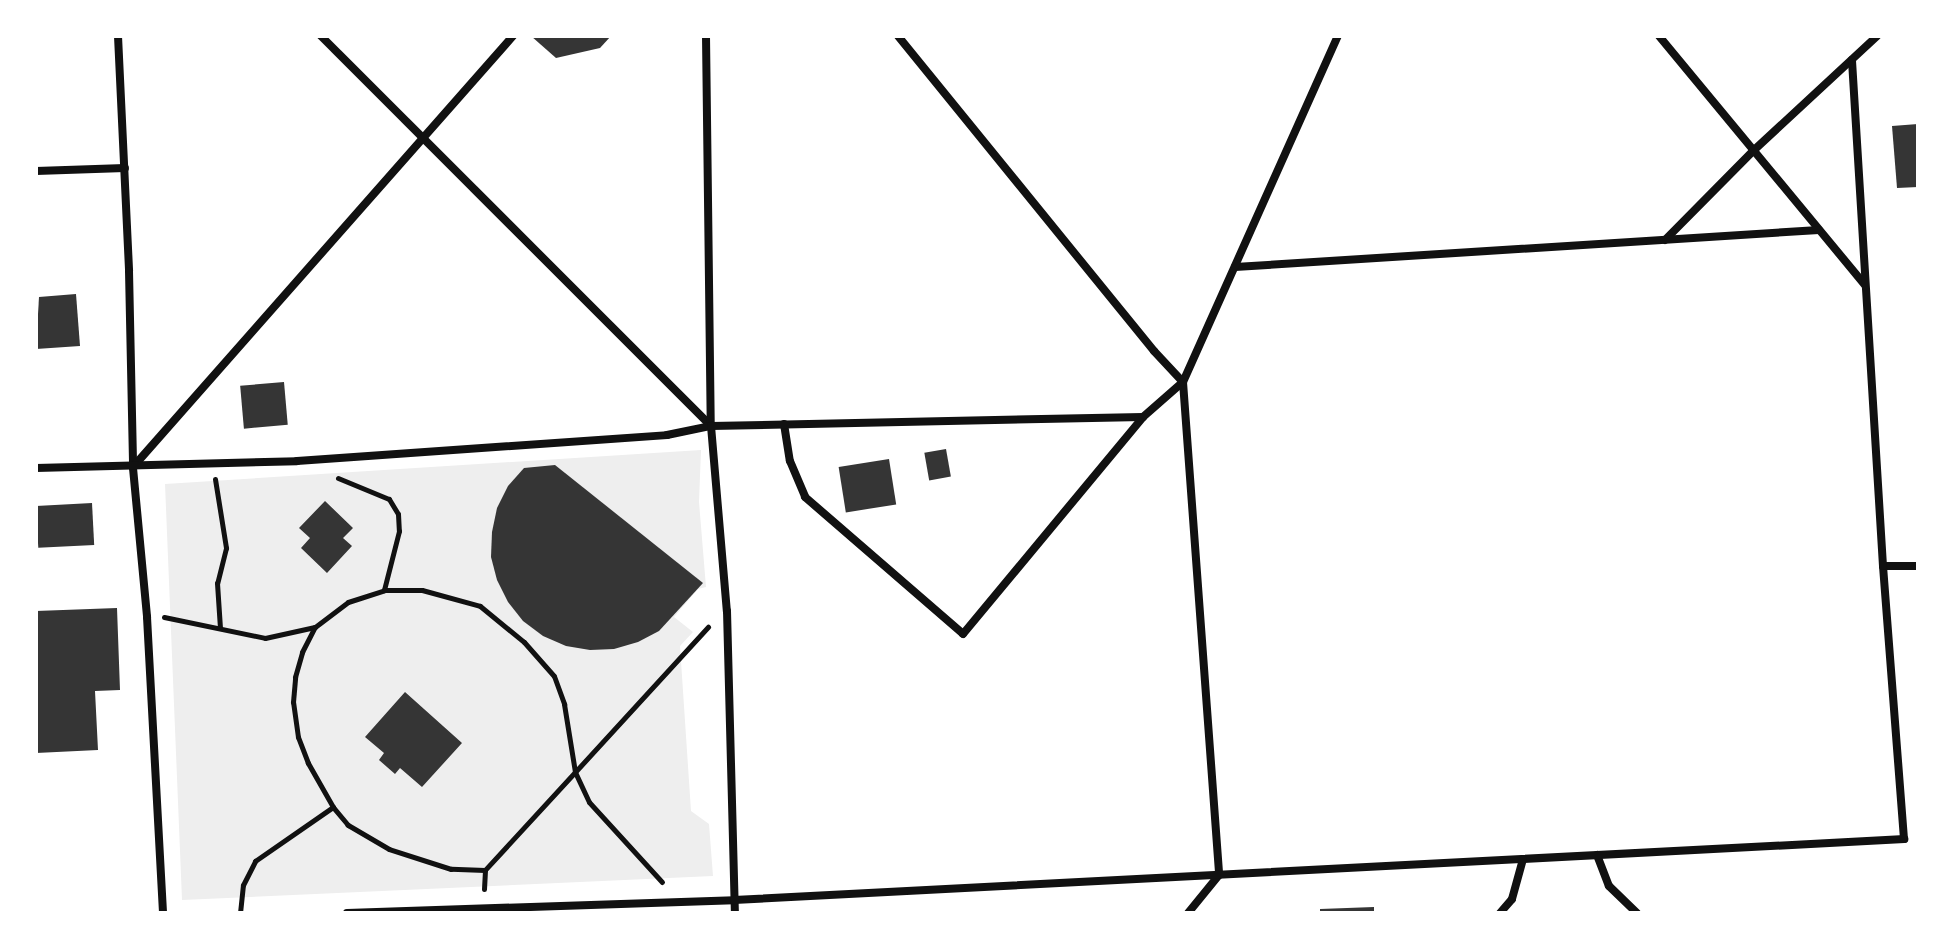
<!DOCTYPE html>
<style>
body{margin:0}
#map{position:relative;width:1954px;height:949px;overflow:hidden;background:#fff;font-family:Inter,sans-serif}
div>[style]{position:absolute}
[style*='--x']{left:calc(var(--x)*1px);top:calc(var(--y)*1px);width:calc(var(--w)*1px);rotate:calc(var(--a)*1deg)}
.green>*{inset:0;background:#eee}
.building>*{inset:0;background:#353535;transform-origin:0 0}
.path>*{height:5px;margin:-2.5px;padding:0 2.5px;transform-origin:2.5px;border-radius:2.5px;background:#111}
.minor>*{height:8px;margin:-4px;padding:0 4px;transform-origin:4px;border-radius:4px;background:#111}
span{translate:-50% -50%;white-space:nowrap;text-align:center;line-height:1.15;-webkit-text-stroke:8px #fff;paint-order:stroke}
.frame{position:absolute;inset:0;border:38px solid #fff;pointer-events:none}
</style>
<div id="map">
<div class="green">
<div style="clip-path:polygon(701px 450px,699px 502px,706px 587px,698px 589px,674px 617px,693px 632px,680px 646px,691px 811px,709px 824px,713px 876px,182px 900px,165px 484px)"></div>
</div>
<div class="building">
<div style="clip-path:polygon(531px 36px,611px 36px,600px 48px,556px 58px)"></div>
<div style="clip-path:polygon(1918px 124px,1918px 187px,1897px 188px,1892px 126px)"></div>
<div style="clip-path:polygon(76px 294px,80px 346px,36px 349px,39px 297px)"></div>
<div style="left:284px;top:382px;width:43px;height:44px;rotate:85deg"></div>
<div style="left:946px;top:449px;width:28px;height:22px;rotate:80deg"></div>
<div style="left:889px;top:459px;width:46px;height:51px;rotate:81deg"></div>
<div style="clip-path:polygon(555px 465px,703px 583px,659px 631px,638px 642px,614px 649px,590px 650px,566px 646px,543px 636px,523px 621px,508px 602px,497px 580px,491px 557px,492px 532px,497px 508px,508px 486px,524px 468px)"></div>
<div style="clip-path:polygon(325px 501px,353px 528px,343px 538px,352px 546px,327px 573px,301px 548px,310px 538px,299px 528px)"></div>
<div style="left:92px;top:503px;width:42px;height:56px;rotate:87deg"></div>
<div style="clip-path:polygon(117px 608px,120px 690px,95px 691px,98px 750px,36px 753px,36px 611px)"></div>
<div style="clip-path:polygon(405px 692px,462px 743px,422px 787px,400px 768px,395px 774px,379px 760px,384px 753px,365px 737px)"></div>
<div style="clip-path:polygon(1374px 907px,1374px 913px,1320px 913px,1320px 909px)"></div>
</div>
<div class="path">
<div style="--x:338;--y:478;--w:55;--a:22.4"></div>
<div style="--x:389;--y:499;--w:17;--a:59"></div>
<div style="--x:398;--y:514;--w:17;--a:87"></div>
<div style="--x:399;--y:531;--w:61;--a:104.3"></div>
<div style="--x:215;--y:479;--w:70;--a:80.9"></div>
<div style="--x:226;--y:548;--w:36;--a:104"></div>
<div style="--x:217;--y:583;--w:45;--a:86.2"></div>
<div style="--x:164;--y:617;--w:103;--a:11.7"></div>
<div style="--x:265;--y:638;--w:51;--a:-12.4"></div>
<div style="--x:315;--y:627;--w:41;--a:-37.1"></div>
<div style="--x:348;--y:602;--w:38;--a:-18"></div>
<div style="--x:384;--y:590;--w:38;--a:0"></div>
<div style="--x:422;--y:590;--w:60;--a:15.4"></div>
<div style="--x:480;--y:606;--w:57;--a:39.3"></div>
<div style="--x:524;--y:642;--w:45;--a:48.6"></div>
<div style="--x:554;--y:676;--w:30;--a:70"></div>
<div style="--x:564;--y:704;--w:69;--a:80.8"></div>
<div style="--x:575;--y:772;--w:133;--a:132.6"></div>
<div style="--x:485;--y:870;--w:34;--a:-178"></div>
<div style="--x:451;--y:869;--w:65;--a:-162.1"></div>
<div style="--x:389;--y:849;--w:48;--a:-149.7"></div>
<div style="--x:348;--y:825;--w:23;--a:-130"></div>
<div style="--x:333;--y:807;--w:51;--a:-119.6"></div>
<div style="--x:308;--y:763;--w:28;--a:-111"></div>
<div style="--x:298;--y:737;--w:35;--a:-98"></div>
<div style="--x:293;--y:702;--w:25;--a:-85"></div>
<div style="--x:295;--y:677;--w:26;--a:-74"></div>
<div style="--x:302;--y:652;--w:28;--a:-63"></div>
<div style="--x:662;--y:882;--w:108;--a:-132.4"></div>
<div style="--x:589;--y:802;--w:33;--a:-115"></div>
<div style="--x:575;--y:772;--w:197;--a:-47.5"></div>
<div style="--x:484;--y:889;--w:19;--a:-87"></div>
<div style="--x:240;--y:913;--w:28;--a:-84"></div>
<div style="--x:243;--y:885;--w:27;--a:-63"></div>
<div style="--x:255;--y:861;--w:95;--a:-34.7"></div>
</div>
<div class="minor">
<div style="--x:118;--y:36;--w:235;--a:87.3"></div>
<div style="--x:129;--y:271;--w:197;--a:88.8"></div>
<div style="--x:133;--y:468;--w:150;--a:84.6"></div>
<div style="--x:147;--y:617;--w:296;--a:86.9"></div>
<div style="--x:321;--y:36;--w:550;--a:45"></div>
<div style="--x:706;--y:36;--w:390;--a:89.3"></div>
<div style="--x:711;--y:426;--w:186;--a:85.1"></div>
<div style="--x:727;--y:611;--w:302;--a:88.5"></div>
<div style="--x:898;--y:36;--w:406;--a:50.9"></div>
<div style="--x:1154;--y:351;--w:42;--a:46.9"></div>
<div style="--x:1659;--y:36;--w:323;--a:50.4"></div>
<div style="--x:36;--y:171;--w:89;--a:-1.9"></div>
<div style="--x:1665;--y:240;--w:125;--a:-45.3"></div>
<div style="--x:1753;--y:151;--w:169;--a:-42.8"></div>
<div style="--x:1235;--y:267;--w:585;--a:-3.63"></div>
<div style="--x:1183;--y:382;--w:494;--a:85.8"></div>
<div style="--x:1219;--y:875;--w:49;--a:129.2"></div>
<div style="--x:784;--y:424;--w:37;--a:81"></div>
<div style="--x:790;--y:461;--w:39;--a:67"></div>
<div style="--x:805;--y:497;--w:209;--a:40.9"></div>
<div style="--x:963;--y:634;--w:282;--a:-50.3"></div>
<div style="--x:133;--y:467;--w:575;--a:-48.6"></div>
<div style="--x:36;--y:468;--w:261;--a:-1.5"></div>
<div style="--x:297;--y:461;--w:371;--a:-4"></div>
<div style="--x:667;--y:435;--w:45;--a:-11.6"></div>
<div style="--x:711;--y:426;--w:432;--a:-1.2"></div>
<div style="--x:1143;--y:417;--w:53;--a:-41.2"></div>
<div style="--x:1183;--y:382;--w:379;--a:-65.9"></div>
<div style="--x:1883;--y:566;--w:35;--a:0"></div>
<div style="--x:1597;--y:855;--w:33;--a:69"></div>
<div style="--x:1609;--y:886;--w:39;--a:44"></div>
<div style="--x:347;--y:913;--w:387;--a:-1.9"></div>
<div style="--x:734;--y:900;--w:1172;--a:-2.98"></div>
<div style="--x:1904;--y:839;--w:274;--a:-94.4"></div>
<div style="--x:1883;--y:566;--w:507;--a:-93.51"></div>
<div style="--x:1500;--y:913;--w:18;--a:-49"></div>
<div style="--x:1512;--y:899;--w:41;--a:-74.6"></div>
</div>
<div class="frame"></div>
</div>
